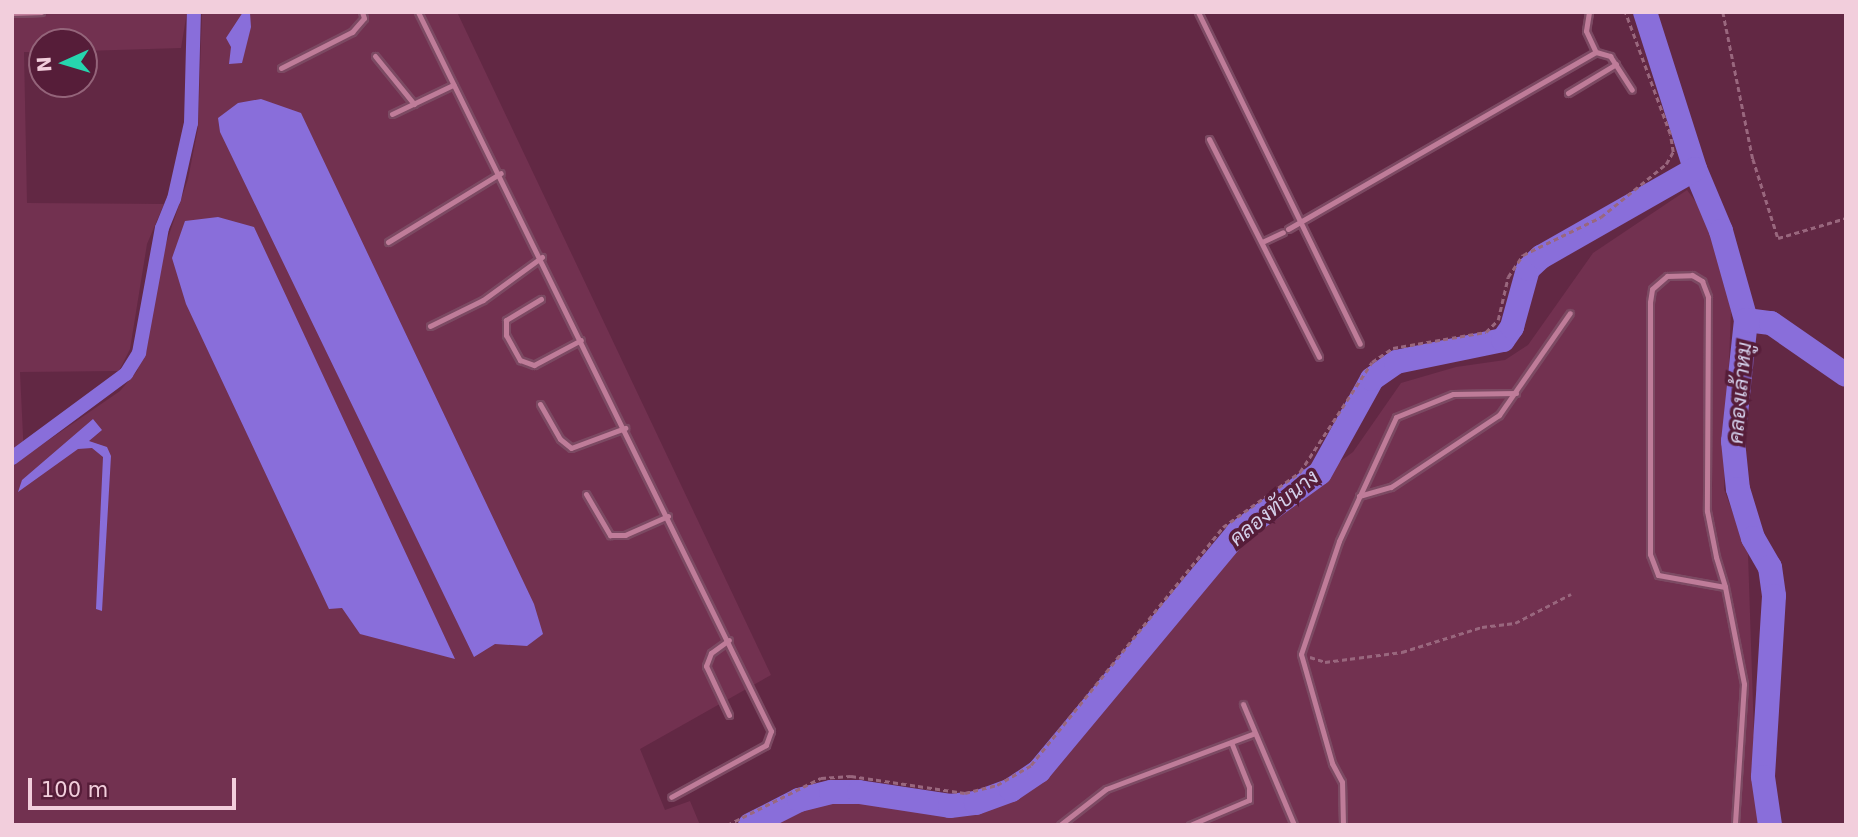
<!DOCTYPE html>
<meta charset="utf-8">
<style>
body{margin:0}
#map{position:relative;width:1858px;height:837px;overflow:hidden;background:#622844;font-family:"DejaVu Sans",Sarabun,sans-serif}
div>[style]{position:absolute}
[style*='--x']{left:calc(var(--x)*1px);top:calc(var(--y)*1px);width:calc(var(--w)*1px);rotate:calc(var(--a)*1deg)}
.built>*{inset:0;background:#723150}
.water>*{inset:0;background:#896eda}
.canal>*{height:14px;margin:-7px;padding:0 7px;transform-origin:7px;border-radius:7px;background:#896eda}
.river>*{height:24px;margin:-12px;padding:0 12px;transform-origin:12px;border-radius:12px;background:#896eda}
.path>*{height:2.5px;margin-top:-1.25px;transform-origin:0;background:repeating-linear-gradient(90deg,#99677e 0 5px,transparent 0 8.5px)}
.roads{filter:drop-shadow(2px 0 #7c4a63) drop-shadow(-2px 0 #7c4a63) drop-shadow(0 2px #7c4a63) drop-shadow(0 -2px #7c4a63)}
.lane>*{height:5px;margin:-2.5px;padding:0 2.5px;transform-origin:2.5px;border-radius:2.5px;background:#bf7c99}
span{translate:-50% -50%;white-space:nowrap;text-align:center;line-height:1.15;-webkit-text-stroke:7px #561d39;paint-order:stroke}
.water-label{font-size:21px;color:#d4d0eb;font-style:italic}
.frame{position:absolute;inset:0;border:14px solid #f2cedc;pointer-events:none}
.north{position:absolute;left:28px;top:28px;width:70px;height:70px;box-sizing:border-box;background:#561d39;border:2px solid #94647a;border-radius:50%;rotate:266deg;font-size:19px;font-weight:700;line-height:28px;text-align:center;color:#f2cedc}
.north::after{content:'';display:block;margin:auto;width:24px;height:32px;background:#26d5ae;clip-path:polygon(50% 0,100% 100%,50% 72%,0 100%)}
.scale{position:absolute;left:28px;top:778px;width:208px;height:32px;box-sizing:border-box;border:4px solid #f2cedc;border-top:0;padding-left:9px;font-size:21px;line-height:24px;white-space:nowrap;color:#f2cedc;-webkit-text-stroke:5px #561d39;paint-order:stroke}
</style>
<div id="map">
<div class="built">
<div style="clip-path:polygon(12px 12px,187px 12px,181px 48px,84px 51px,84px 42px,42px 42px,42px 52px,24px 52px,27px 203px,164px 204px,147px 244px,130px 349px,119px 371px,20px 372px,24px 457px,120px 391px,137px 371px,148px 342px,157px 270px,188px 179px,198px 128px,202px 12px,457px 12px,771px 675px,640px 749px,665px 810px,690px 801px,700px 825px,12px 825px)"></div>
<div style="clip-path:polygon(1687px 190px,1713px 225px,1731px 311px,1724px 489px,1748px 554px,1756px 795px,1765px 825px,771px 825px,809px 804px,832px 799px,972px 808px,1003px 801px,1151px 653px,1260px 519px,1353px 452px,1401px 383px,1456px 367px,1505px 360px,1528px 345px,1593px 253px)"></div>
</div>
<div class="water">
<div style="clip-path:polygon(243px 12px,250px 13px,251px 27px,242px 63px,229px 64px,231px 47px,226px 38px)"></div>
<div style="clip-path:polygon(261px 99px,301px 113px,534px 604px,543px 634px,527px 646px,495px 644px,474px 657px,220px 132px,218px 118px,238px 103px)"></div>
<div style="clip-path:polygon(218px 217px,254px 227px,455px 659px,360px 634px,342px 608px,329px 609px,186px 304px,172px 258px,185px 221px)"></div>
<div style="clip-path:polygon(93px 419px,102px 430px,89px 441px,107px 447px,111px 456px,102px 611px,96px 609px,103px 457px,92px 448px,78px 449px,18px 492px,22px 480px)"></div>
</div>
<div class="canal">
<div style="--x:12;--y:458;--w:142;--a:-36.4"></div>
<div style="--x:126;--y:374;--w:25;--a:-58"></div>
<div style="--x:139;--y:353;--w:127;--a:-79.6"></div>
<div style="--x:162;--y:228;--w:31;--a:-68"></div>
<div style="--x:174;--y:199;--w:78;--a:-77.4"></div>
<div style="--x:191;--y:123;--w:111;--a:-88.5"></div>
</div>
<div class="river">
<div style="--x:1645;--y:12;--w:165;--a:72.3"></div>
<div style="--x:1695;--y:169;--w:67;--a:67.2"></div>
<div style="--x:1721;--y:231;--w:92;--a:74.3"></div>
<div style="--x:1746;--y:320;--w:122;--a:96.1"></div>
<div style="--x:1733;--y:441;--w:48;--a:84.1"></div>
<div style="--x:1738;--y:489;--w:51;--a:73"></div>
<div style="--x:1753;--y:538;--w:34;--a:60"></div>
<div style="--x:1770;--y:567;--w:29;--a:82"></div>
<div style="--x:1774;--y:596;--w:181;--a:93.5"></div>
<div style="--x:1763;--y:777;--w:49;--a:81.7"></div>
<div style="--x:1746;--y:320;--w:25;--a:7"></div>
<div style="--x:1771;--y:323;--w:91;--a:34.7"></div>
<div style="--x:750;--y:825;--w:55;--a:-27"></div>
<div style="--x:799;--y:800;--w:33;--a:-14"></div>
<div style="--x:831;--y:792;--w:28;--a:0"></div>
<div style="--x:859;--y:792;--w:92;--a:8.7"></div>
<div style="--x:950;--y:806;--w:26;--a:-7"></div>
<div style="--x:976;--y:803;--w:37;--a:-20"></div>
<div style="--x:1011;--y:790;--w:34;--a:-34"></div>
<div style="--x:1039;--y:771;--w:310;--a:-50.2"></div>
<div style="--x:1237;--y:533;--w:102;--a:-35.9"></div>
<div style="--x:1320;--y:473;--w:107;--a:-61"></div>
<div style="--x:1372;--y:379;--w:29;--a:-35"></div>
<div style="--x:1396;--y:362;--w:109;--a:-11.6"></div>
<div style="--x:1503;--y:340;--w:16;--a:-55"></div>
<div style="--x:1512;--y:327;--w:60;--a:-74.6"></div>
<div style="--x:1528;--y:269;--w:18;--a:-43"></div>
<div style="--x:1541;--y:257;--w:177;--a:-29.7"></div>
</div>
<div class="path">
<div style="--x:1723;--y:12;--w:150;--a:78.5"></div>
<div style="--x:1753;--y:159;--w:83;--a:72.4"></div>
<div style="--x:1778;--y:238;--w:71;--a:-16.4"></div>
<div style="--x:1310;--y:657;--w:16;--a:18"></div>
<div style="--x:1325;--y:662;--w:78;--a:-7.4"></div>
<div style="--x:1402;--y:652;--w:84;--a:-17.4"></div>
<div style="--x:1482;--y:627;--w:33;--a:-7"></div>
<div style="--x:1515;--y:623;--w:63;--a:-27.4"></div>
<div style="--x:727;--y:825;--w:105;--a:-26.6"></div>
<div style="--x:821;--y:778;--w:30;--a:-4"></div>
<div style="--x:851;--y:776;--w:115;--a:8.5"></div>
<div style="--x:965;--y:793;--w:33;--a:-14"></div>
<div style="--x:997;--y:785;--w:39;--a:-30"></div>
<div style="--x:1031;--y:765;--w:306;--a:-51.1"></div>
<div style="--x:1223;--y:527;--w:95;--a:-35.5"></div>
<div style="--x:1300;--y:472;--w:131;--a:-56.8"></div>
<div style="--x:1372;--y:362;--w:25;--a:-34"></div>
<div style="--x:1393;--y:348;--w:94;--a:-9.8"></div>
<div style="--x:1486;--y:332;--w:17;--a:-45"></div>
<div style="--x:1498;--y:320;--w:44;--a:-76.9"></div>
<div style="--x:1508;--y:277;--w:27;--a:-56"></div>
<div style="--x:1523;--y:255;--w:87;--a:-26"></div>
<div style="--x:1601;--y:217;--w:84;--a:-39.2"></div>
<div style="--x:1666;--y:164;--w:14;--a:-60"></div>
<div style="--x:1673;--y:152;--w:18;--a:-99"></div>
<div style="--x:1670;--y:134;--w:130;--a:-110.2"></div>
</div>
<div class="roads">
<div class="lane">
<div style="--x:418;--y:12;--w:801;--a:63.85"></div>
<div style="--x:771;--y:731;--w:15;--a:110"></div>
<div style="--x:766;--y:745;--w:108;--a:151.3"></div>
<div style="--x:1198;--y:12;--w:369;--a:64"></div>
<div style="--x:1589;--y:12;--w:19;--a:99"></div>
<div style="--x:1586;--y:31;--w:23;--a:65"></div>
<div style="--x:12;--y:13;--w:29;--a:-2"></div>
<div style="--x:375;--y:56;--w:62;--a:50.9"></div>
<div style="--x:281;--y:68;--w:80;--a:-26.9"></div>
<div style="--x:352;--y:32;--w:18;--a:-49"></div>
<div style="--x:364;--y:18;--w:6;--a:-108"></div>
<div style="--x:1568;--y:93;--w:56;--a:-31.1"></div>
<div style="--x:392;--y:114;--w:68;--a:-25.4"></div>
<div style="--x:1209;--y:139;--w:244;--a:63.2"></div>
<div style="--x:1288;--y:229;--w:355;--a:-29.9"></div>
<div style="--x:1596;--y:52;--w:15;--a:16"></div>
<div style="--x:1610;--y:56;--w:40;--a:57.1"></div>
<div style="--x:388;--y:242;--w:132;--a:-31.4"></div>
<div style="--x:1262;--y:242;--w:23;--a:-25"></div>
<div style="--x:541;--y:299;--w:41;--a:149"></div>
<div style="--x:506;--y:320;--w:15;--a:90"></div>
<div style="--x:506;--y:335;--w:29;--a:61"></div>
<div style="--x:520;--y:360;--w:15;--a:20"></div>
<div style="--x:534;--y:365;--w:53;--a:-28"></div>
<div style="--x:430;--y:326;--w:59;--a:-26.1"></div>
<div style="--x:483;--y:300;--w:73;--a:-36.1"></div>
<div style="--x:540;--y:404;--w:40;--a:60.3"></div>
<div style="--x:560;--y:439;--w:14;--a:39"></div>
<div style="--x:571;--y:448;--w:58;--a:-20.3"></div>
<div style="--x:586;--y:494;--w:48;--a:59.7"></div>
<div style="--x:610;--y:535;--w:15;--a:0"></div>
<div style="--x:625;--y:535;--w:47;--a:-23.8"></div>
<div style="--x:1359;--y:496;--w:33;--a:-16"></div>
<div style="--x:1391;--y:487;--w:130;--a:-33.7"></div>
<div style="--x:1499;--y:415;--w:124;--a:-55.2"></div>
<div style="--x:1725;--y:587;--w:68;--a:-169.8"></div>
<div style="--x:1658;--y:575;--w:22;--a:-111"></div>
<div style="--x:1650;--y:554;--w:252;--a:-90"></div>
<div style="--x:1650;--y:302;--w:13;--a:-81"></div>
<div style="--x:1652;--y:289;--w:20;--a:-41"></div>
<div style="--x:1667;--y:276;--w:25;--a:-2"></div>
<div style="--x:1692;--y:275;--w:12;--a:31"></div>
<div style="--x:1702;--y:281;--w:17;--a:69"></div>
<div style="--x:1708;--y:297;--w:214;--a:90.3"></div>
<div style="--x:1707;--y:511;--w:47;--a:78.9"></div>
<div style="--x:1716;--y:557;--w:31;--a:73"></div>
<div style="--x:1725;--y:587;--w:99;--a:78.9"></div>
<div style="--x:1744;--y:684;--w:141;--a:93.7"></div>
<div style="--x:1243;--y:704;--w:131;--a:67.1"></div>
<div style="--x:729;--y:715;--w:54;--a:-115.1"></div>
<div style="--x:706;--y:666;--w:14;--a:-69"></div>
<div style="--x:711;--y:653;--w:22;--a:-36"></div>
<div style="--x:1060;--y:825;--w:58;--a:-38"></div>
<div style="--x:1106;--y:789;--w:159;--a:-20.6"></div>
<div style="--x:1190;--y:825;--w:64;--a:-23"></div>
<div style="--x:1249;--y:800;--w:13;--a:-90"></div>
<div style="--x:1249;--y:787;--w:48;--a:-111.8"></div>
<div style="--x:1343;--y:825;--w:43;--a:-91.3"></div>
<div style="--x:1342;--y:782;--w:21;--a:-118"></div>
<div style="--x:1332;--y:763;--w:113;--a:-105.9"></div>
<div style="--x:1301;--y:654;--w:119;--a:-71.4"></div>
<div style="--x:1339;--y:541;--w:136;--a:-65.3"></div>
<div style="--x:1396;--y:417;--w:61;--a:-22"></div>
<div style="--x:1453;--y:394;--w:63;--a:-0.9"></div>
</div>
</div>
<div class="water-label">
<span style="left:1740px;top:393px;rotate:-85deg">คลองเล้าหมู</span>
<span style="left:1274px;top:508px;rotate:-39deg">คลองทับนาง</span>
</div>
<div class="frame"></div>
<div class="north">N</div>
<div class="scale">100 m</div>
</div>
